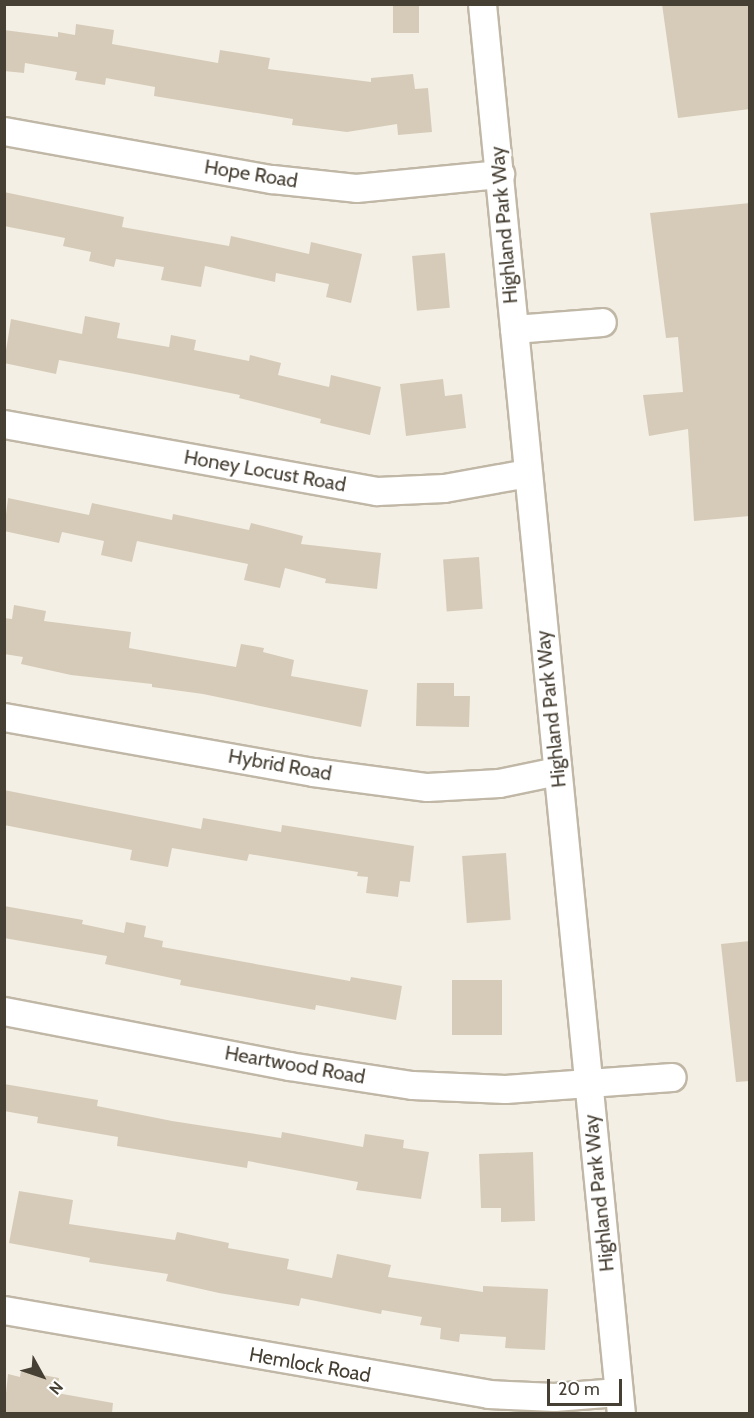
<!DOCTYPE html>
<style>
body{margin:0}
#map{position:relative;width:754px;height:1418px;overflow:hidden;background:#f4efe4;font-family:Cabin,sans-serif}
div>[style]{position:absolute}
[style*='--x']{left:calc(var(--x)*1px);top:calc(var(--y)*1px);width:calc(var(--w)*1px);rotate:calc(var(--a)*1deg)}
.building>*{inset:0;background:#d6cbb8;transform-origin:0 0}
.roads{filter:drop-shadow(2px 0 #c0b7a6) drop-shadow(-2px 0 #c0b7a6) drop-shadow(0 2px #c0b7a6) drop-shadow(0 -2px #c0b7a6)}
.minor>*{height:27px;margin:-13.5px;padding:0 13.5px;transform-origin:13.5px;border-radius:13.5px;background:#fff}
span{translate:-50% -50%;white-space:nowrap;text-align:center;line-height:1.15;-webkit-text-stroke:4.5px #fff;paint-order:stroke}
.street-label{font-size:20px;color:#463f33}
.frame{position:absolute;inset:0;border:6px solid #463f33;pointer-events:none}
.north{position:absolute;left:12px;top:1346px;width:60px;height:60px;-webkit-text-stroke:4px #fff;paint-order:stroke;rotate:130deg;font-size:16px;font-weight:700;line-height:24px;text-align:center;color:#463f33}
.north::after{content:'';display:block;margin:auto;width:21px;height:27px;background:#463f33;clip-path:polygon(50% 0,100% 100%,50% 72%,0 100%)}
.scale{position:absolute;left:547px;top:1379px;width:75px;height:27px;box-sizing:border-box;border:3px solid #463f33;border-top:0;padding-left:8px;font-size:18px;line-height:21px;white-space:nowrap;color:#463f33;-webkit-text-stroke:4px #fff;paint-order:stroke}
</style>
<div id="map">
<div class="building">
<div style="left:393px;top:4px;width:26px;height:29px"></div>
<div style="clip-path:polygon(662px 4px,750px 4px,750px 109px,678px 118px)"></div>
<div style="clip-path:polygon(76px 24px,114px 30px,112px 44px,218px 63px,220px 50px,270px 58px,268px 69px,371px 82px,371px 78px,413px 74px,415px 89px,428px 88px,432px 132px,398px 135px,397px 124px,347px 132px,292px 125px,293px 119px,154px 96px,155px 87px,106px 78px,105px 85px,75px 80px,77px 72px,25px 63px,24px 73px,4px 71px,4px 30px,58px 37px,58px 32px,75px 35px)"></div>
<div style="clip-path:polygon(4px 192px,124px 217px,122px 227px,229px 246px,231px 236px,309px 254px,311px 242px,362px 254px,351px 303px,326px 297px,329px 284px,276px 273px,275px 282px,205px 266px,201px 287px,161px 280px,164px 267px,116px 259px,114px 267px,89px 261px,91px 252px,63px 246px,65px 238px,4px 226px)"></div>
<div style="clip-path:polygon(750px 203px,750px 516px,694px 521px,688px 429px,649px 436px,643px 395px,683px 392px,678px 337px,666px 338px,650px 213px)"></div>
<div style="left:445px;top:253px;width:55px;height:33px;rotate:85deg"></div>
<div style="clip-path:polygon(85px 316px,120px 323px,117px 338px,169px 347px,171px 335px,196px 340px,194px 350px,249px 361px,250px 355px,281px 363px,278px 375px,329px 387px,331px 375px,381px 387px,370px 435px,320px 423px,321px 419px,239px 398px,240px 395px,135px 374px,59px 360px,56px 374px,4px 363px,11px 319px,82px 334px)"></div>
<div style="clip-path:polygon(443px 379px,445px 396px,462px 394px,466px 428px,406px 436px,400px 384px)"></div>
<div style="clip-path:polygon(8px 498px,89px 515px,92px 503px,172px 520px,173px 514px,249px 530px,251px 523px,303px 536px,301px 544px,381px 553px,377px 589px,325px 583px,326px 579px,285px 568px,280px 588px,244px 580px,248px 564px,137px 541px,132px 562px,101px 555px,104px 541px,62px 532px,59px 543px,4px 531px)"></div>
<div style="left:479px;top:557px;width:52px;height:36px;rotate:86deg"></div>
<div style="clip-path:polygon(14px 605px,46px 611px,44px 621px,131px 632px,129px 648px,236px 667px,241px 644px,264px 648px,263px 652px,294px 660px,291px 676px,368px 690px,361px 727px,203px 694px,152px 687px,152px 684px,71px 675px,21px 664px,23px 657px,4px 654px,4px 618px,12px 619px)"></div>
<div style="clip-path:polygon(417px 683px,454px 683px,454px 696px,470px 696px,469px 727px,416px 726px)"></div>
<div style="clip-path:polygon(4px 790px,201px 829px,203px 818px,281px 832px,282px 825px,414px 846px,410px 882px,400px 881px,398px 897px,366px 893px,368px 877px,357px 876px,358px 872px,249px 854px,247px 861px,172px 848px,168px 867px,130px 860px,132px 850px,4px 825px)"></div>
<div style="left:506px;top:853px;width:67px;height:44px;rotate:86deg"></div>
<div style="clip-path:polygon(4px 906px,83px 920px,82px 924px,124px 933px,126px 922px,146px 926px,144px 937px,163px 941px,162px 947px,350px 981px,351px 977px,402px 986px,396px 1020px,316px 1005px,315px 1010px,180px 985px,181px 980px,105px 964px,107px 956px,4px 938px)"></div>
<div style="clip-path:polygon(750px 941px,750px 1081px,736px 1082px,721px 944px)"></div>
<div style="left:452px;top:980px;width:50px;height:55px"></div>
<div style="clip-path:polygon(4px 1084px,98px 1100px,97px 1106px,172px 1121px,281px 1138px,282px 1132px,363px 1147px,365px 1134px,404px 1140px,403px 1148px,429px 1152px,421px 1199px,356px 1190px,358px 1182px,248px 1161px,247px 1168px,117px 1146px,118px 1137px,37px 1123px,38px 1117px,4px 1111px)"></div>
<div style="clip-path:polygon(533px 1152px,535px 1221px,501px 1222px,501px 1208px,481px 1208px,479px 1154px)"></div>
<div style="clip-path:polygon(19px 1191px,73px 1200px,69px 1224px,175px 1240px,177px 1232px,229px 1243px,228px 1248px,289px 1259px,287px 1269px,332px 1278px,337px 1254px,391px 1265px,388px 1277px,483px 1292px,483px 1286px,548px 1289px,545px 1350px,505px 1348px,506px 1337px,460px 1334px,459px 1342px,440px 1339px,441px 1328px,420px 1325px,422px 1317px,382px 1310px,381px 1314px,301px 1298px,299px 1306px,219px 1293px,166px 1281px,168px 1274px,89px 1262px,90px 1258px,9px 1243px)"></div>
<div style="clip-path:polygon(21px 1371px,59px 1378px,57px 1393px,113px 1403px,112px 1413px,4px 1412px,8px 1374px,20px 1377px)"></div>
</div>
<div class="roads">
<div class="minor">
<div style="--x:482;--y:4;--w:1417;--a:84.37"></div>
<div style="--x:4;--y:131;--w:272;--a:10.2"></div>
<div style="--x:272;--y:179;--w:84;--a:6.1"></div>
<div style="--x:356;--y:188;--w:145;--a:-5.6"></div>
<div style="--x:514;--y:329;--w:88;--a:-4.5"></div>
<div style="--x:4;--y:424;--w:379;--a:10.2"></div>
<div style="--x:377;--y:491;--w:67;--a:-2.6"></div>
<div style="--x:444;--y:488;--w:84;--a:-10.2"></div>
<div style="--x:4;--y:717;--w:314;--a:10.1"></div>
<div style="--x:313;--y:772;--w:115;--a:7.5"></div>
<div style="--x:427;--y:787;--w:72;--a:-3.2"></div>
<div style="--x:499;--y:783;--w:59;--a:-11.7"></div>
<div style="--x:4;--y:1011;--w:290;--a:10.9"></div>
<div style="--x:289;--y:1066;--w:124;--a:8.8"></div>
<div style="--x:412;--y:1085;--w:93;--a:2.5"></div>
<div style="--x:505;--y:1089;--w:167;--a:-4.1"></div>
<div style="--x:4;--y:1310;--w:491;--a:9.8"></div>
<div style="--x:488;--y:1394;--w:66;--a:2.6"></div>
<div style="--x:554;--y:1397;--w:64;--a:-4.5"></div>
</div>
</div>
<div class="street-label">
<span style="left:251px;top:174px;rotate:9deg">Hope Road</span>
<span style="left:504px;top:225px;rotate:-95deg">Highland Park Way</span>
<span style="left:265px;top:471px;rotate:10deg">Honey Locust Road</span>
<span style="left:551px;top:709px;rotate:-96deg">Highland Park Way</span>
<span style="left:280px;top:765px;rotate:10deg">Hybrid Road</span>
<span style="left:295px;top:1065px;rotate:10deg">Heartwood Road</span>
<span style="left:599px;top:1193px;rotate:-96deg">Highland Park Way</span>
<span style="left:310px;top:1365px;rotate:10deg">Hemlock Road</span>
</div>
<div class="frame"></div>
<div class="north">N</div>
<div class="scale">20 m</div>
</div>
